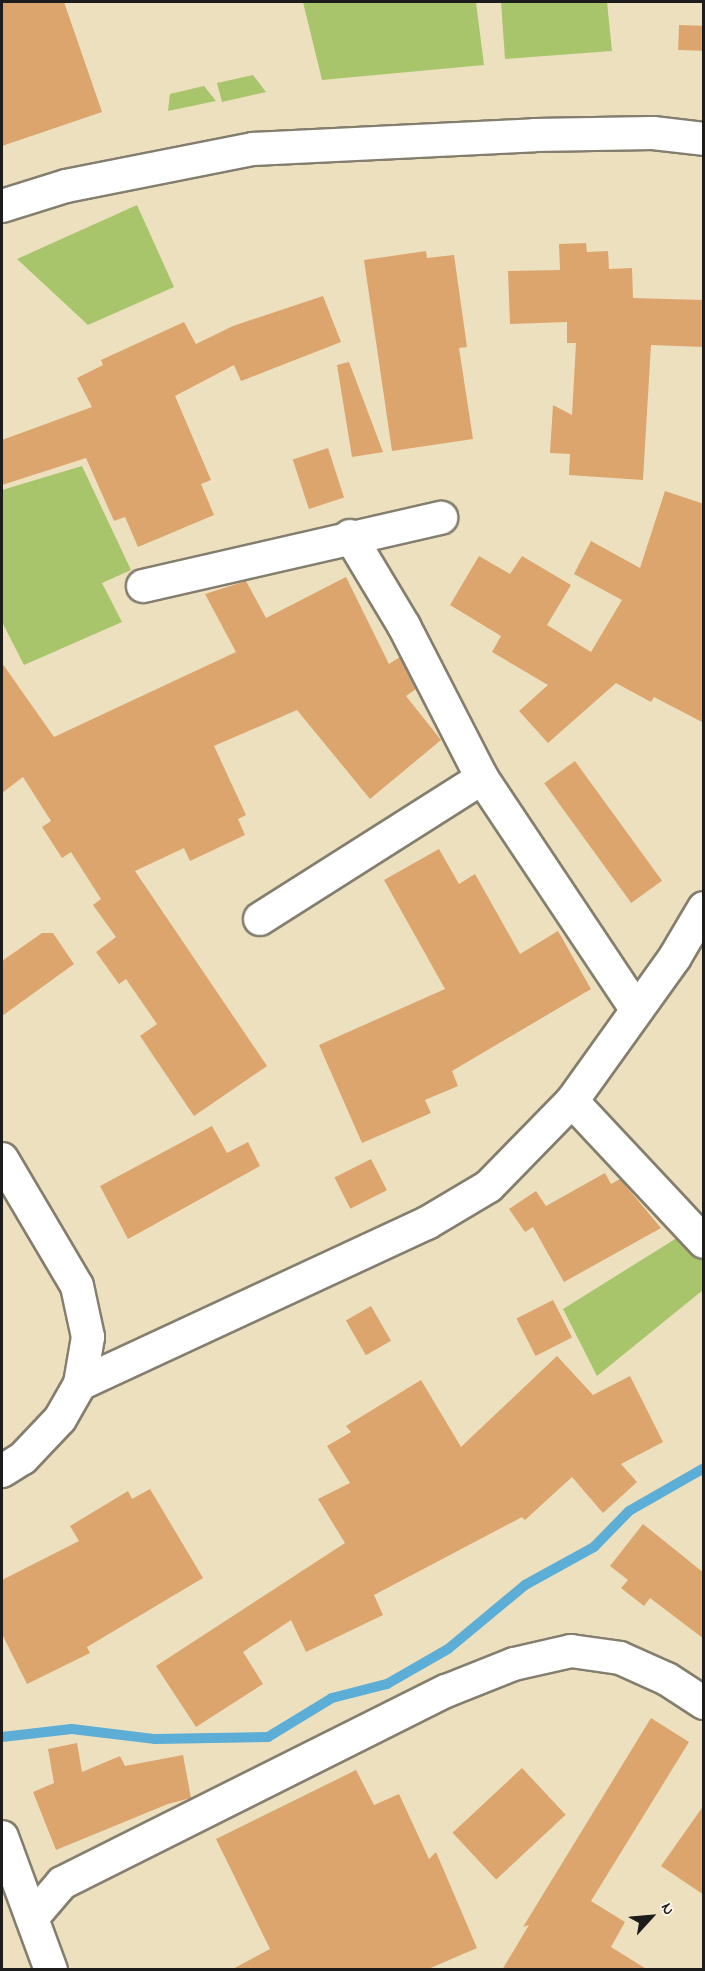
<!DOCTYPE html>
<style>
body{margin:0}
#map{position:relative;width:705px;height:1971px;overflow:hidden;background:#ede0bf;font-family:"Indie Flower",sans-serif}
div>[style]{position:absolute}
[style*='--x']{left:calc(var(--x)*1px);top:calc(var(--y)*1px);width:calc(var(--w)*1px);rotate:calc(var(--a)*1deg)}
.green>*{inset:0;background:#a9c56c}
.stream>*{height:10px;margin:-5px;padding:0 5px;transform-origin:5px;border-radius:5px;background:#5caed7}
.building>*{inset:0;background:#dca56e;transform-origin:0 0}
.roads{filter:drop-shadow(2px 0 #847e6e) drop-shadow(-2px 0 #847e6e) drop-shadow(0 2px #847e6e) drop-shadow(0 -2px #847e6e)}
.minor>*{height:32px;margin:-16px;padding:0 16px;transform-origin:16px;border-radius:16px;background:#fff}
span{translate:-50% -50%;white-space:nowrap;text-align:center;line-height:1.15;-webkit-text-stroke:4.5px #fcf5e5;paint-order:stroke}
.frame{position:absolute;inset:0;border:3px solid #1c1c1c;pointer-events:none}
.north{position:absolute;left:621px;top:1887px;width:60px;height:60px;-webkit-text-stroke:4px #fcf5e5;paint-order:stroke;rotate:64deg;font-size:16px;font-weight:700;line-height:24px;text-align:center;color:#1c1c1c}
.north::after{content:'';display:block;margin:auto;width:21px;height:27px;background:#1c1c1c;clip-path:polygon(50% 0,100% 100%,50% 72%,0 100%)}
</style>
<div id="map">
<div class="green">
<div style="clip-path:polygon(303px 2px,476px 2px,484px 65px,322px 80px)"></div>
<div style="clip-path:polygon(501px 2px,607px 2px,612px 51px,505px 59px)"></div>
<div style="clip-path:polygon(253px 75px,266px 92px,222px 102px,217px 83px)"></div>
<div style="clip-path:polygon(204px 86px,216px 101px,168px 111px,170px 94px)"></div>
<div style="clip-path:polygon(137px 205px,174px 287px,88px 325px,17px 259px)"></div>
<div style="clip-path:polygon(82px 466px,131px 570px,102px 583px,122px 622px,24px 665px,2px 622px,2px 490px)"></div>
<div style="clip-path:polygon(688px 1231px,703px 1255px,703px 1290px,597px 1376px,563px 1309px)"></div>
</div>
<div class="stream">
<div style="--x:2;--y:1737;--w:70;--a:-6.5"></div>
<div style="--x:72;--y:1729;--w:84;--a:6.9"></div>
<div style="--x:155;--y:1739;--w:113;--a:-1"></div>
<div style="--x:268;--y:1737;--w:75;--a:-31.4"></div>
<div style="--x:332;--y:1698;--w:57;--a:-14.3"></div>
<div style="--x:387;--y:1684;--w:70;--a:-29.8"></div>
<div style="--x:448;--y:1649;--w:100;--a:-39.7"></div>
<div style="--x:525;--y:1585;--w:79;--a:-28.8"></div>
<div style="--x:594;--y:1547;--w:50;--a:-45.8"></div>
<div style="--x:629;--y:1511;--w:86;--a:-29.8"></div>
</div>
<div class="building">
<div style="clip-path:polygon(2px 2px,64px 2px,102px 112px,2px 146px)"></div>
<div style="left:679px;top:25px;width:25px;height:25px;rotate:2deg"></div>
<div style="clip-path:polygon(586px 243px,587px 252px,608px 251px,609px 269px,632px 268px,633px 298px,704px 300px,704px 347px,651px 345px,643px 480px,569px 475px,570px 454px,550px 453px,553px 405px,572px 415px,576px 343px,567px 343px,567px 322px,510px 324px,508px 271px,560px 270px,559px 244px)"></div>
<div style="clip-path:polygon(426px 251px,427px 258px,454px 255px,467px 347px,459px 348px,473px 439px,392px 451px,364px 260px)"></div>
<div style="clip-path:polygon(323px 296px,341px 342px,241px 381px,234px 365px,175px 396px,211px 480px,201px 484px,214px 515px,138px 547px,125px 517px,114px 521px,86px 458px,2px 485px,2px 440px,92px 407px,77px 378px,103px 365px,101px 360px,184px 322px,196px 344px,233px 326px)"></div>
<div style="clip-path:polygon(349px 362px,383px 452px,352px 457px,337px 365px)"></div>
<div style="left:328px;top:448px;width:52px;height:37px;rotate:72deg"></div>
<div style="clip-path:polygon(665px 491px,704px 504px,704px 723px,654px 697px,651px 702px,616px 683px,548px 743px,519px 711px,548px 685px,492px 652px,501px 636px,450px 605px,479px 556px,510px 574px,522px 556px,571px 585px,547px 625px,591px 652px,622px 600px,574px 574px,591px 541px,640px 568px)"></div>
<div style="clip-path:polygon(346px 577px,389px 664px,400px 657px,416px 689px,406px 696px,441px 740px,370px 799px,297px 710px,214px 746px,246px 815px,238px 819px,245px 835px,190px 861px,184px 848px,135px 871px,267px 1066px,194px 1116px,140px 1036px,157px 1024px,126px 979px,119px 984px,96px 952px,116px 937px,93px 905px,101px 899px,71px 852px,62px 858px,42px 827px,51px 821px,23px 777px,2px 793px,2px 663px,54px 737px,236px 652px,205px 594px,246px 581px,266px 618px)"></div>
<div style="left:575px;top:761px;width:148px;height:38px;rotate:54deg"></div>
<div style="clip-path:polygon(439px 849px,459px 884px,475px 874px,520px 954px,558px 931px,591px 989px,452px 1071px,458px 1086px,425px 1100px,431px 1113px,362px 1143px,319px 1045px,445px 989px,384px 880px)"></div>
<div style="clip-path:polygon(42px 933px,53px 933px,74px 964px,2px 1016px,2px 961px)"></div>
<div style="clip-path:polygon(212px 1126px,227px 1153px,248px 1142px,260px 1166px,128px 1239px,100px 1186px)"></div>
<div style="left:371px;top:1159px;width:35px;height:41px;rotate:63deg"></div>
<div style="clip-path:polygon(605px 1173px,611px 1184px,620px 1179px,661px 1228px,564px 1282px,533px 1227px,525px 1232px,509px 1209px,536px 1191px,546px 1206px)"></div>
<div style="left:553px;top:1300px;width:42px;height:41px;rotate:63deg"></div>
<div style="left:371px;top:1306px;width:40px;height:29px;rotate:60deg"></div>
<div style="clip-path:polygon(557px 1356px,593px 1395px,630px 1376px,663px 1442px,621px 1464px,637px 1482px,603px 1513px,572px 1477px,525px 1520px,522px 1517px,374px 1595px,383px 1615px,306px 1652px,291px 1620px,243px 1652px,263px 1684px,196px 1727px,156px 1666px,345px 1543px,318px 1499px,350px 1483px,327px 1446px,351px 1432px,346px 1426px,421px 1380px,461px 1447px)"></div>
<div style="clip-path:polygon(150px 1489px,203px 1578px,87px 1647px,90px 1653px,27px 1684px,2px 1634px,2px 1580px,79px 1541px,70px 1526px,128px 1491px,132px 1499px)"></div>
<div style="clip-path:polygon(643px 1524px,704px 1573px,704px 1639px,650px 1598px,644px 1606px,621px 1588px,628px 1580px,610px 1566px)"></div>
<div style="clip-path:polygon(651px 1718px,689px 1742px,591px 1901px,625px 1922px,611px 1947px,648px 1970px,502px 1970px,529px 1925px,523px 1927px)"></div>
<div style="clip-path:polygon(77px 1743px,82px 1772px,120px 1756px,125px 1766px,183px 1755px,191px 1798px,168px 1804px,56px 1850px,33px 1792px,54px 1783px,48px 1749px)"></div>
<div style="left:522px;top:1768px;width:64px;height:95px;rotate:47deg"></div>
<div style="clip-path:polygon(356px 1770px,374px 1805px,399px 1794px,429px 1859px,436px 1852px,477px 1948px,426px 1970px,231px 1970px,270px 1949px,216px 1839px)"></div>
<div style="clip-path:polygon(704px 1805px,704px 1895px,661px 1866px)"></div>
</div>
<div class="roads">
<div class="minor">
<div style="--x:2;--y:206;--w:67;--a:-17.4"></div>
<div style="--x:66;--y:186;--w:191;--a:-11.2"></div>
<div style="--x:253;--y:149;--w:282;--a:-2.8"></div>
<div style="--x:535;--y:135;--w:118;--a:-1"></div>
<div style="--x:653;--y:133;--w:51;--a:6.7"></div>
<div style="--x:350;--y:536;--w:105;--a:59"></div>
<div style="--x:404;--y:626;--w:171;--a:62.8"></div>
<div style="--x:482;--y:778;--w:278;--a:56.3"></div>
<div style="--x:143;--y:586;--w:306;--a:-12.9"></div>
<div style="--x:260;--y:919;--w:263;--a:-32.4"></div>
<div style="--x:572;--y:1101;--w:193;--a:46.9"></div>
<div style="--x:2;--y:1159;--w:147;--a:59.4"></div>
<div style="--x:77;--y:1286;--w:52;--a:77.8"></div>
<div style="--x:88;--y:1337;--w:48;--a:99.7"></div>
<div style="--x:80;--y:1384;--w:40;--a:119.7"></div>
<div style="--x:60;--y:1419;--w:54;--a:133.5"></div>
<div style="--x:23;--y:1458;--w:25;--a:148"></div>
<div style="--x:80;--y:1384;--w:383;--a:-24.9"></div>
<div style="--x:427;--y:1223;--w:72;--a:-30.8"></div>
<div style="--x:489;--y:1186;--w:119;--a:-45.7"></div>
<div style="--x:572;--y:1101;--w:177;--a:-54.4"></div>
<div style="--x:675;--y:957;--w:57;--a:-59.4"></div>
<div style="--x:2;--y:1837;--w:142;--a:69.8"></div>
<div style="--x:32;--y:1918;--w:46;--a:-49.4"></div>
<div style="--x:62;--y:1883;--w:429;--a:-26.6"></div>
<div style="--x:446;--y:1691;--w:73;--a:-21.7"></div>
<div style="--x:514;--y:1664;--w:58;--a:-12.8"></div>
<div style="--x:571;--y:1651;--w:49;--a:8.1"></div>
<div style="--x:620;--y:1658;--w:51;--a:24.1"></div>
<div style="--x:667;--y:1679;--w:44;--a:33"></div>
</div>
</div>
<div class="frame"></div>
<div class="north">N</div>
</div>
